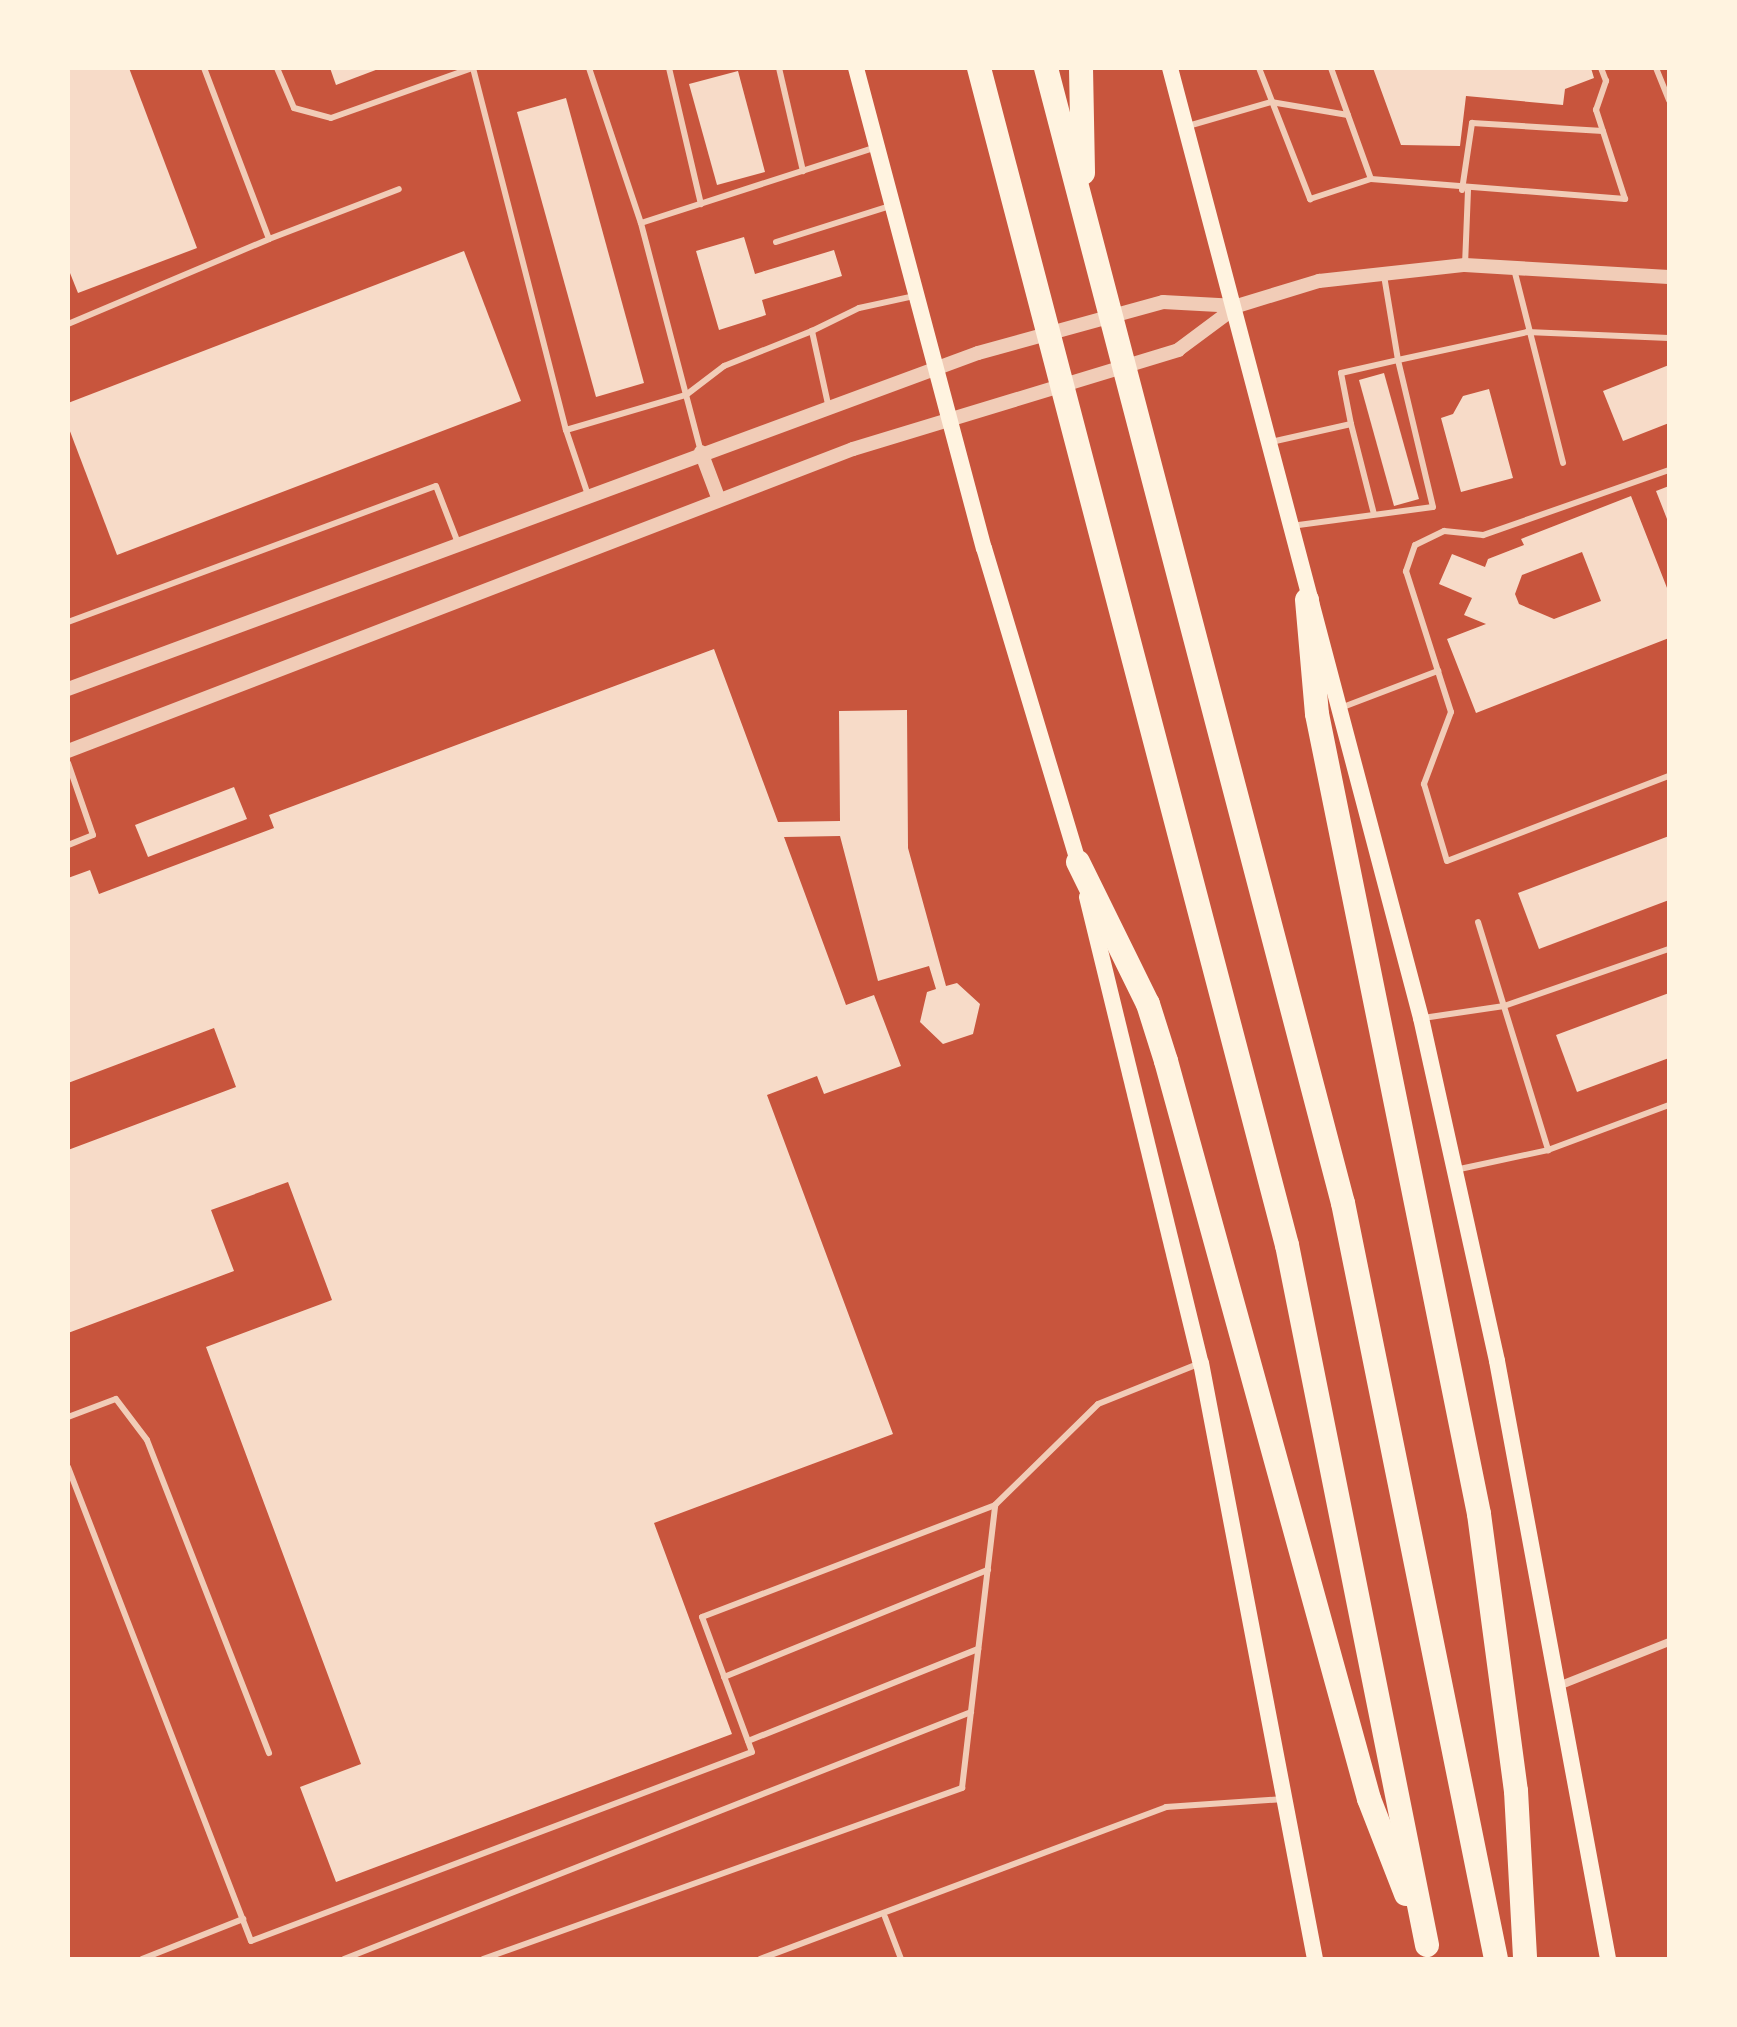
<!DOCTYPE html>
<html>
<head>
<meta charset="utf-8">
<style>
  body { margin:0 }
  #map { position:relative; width:1737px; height:2027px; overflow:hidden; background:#c8553d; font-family:"Sofia Sans Condensed",sans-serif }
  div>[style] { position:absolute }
  .building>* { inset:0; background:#f7dbc8 }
  .service>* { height:6px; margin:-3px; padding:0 3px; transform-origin:3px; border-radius:3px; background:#f1ccb7 }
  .minor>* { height:8px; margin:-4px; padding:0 4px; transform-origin:4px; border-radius:4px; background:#f1ccb7 }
  .tertiary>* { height:14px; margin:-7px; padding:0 7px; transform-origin:7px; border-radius:7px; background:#f1ccb7 }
  .secondary>* { height:16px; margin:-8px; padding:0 8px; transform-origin:8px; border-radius:8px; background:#fff3e0 }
  .motorway>* { height:24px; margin:-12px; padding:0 12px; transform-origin:12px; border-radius:12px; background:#fff3e0 }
  span { translate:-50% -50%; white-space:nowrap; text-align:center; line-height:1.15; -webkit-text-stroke:8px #fff3e0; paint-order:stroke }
  .frame { position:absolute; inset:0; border:70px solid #fff3e0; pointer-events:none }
</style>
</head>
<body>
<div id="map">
  <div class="building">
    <i style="clip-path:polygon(68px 68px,129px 68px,197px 248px,78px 293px,68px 268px)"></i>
    <i style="clip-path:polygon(330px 68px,381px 68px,336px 85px)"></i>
    <i style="clip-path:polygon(1373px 68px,1591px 68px,1594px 78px,1565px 89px,1563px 105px,1466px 96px,1460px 146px,1401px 145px)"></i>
    <i style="clip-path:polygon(738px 71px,765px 172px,717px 185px,689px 84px)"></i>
    <i style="clip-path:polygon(566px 98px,644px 383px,596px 397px,517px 112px)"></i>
    <i style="clip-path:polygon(744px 237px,755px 274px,834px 250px,842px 276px,762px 300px,766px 315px,719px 330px,696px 251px)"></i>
    <i style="clip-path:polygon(464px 251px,521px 401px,117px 555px,68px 426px,68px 403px)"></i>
    <i style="clip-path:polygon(1669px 365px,1669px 423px,1623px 441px,1603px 391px)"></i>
    <i style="clip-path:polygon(1384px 373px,1419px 499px,1394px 506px,1359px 380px)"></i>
    <i style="clip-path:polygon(1489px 389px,1513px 478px,1461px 492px,1441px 418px,1453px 414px,1463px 396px)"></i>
    <i style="clip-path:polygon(1669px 486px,1669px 524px,1656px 491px)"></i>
    <i style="clip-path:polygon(evenodd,1631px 496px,1669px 593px,1669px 638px,1476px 713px,1447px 639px,1486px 624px,1464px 615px,1472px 598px,1439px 584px,1452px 554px,1485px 567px,1488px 559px,1524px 545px,1521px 539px,1631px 496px,1582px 552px,1601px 601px,1554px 619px,1519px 604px,1515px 594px,1522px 575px,1582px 552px)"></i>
    <i style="clip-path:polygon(714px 649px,778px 822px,840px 821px,839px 711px,907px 710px,908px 848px,946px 986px,957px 983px,980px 1004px,973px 1034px,943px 1044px,920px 1022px,927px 992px,936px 989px,929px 966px,878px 981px,840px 836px,784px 837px,846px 1005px,874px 995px,901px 1066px,824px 1094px,817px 1076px,767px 1095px,893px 1434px,654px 1523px,732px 1734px,336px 1882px,300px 1787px,361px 1764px,206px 1347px,332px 1300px,288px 1182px,211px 1210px,234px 1271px,68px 1333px,68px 1150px,236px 1087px,214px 1028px,68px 1083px,68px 878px,90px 870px,99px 894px,274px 828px,269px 815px)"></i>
    <i style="clip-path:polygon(234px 787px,247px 819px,148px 857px,135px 825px)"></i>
    <i style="clip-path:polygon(1669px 836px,1669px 900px,1539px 949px,1518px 893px)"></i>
    <i style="clip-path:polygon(1669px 993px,1669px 1058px,1577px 1092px,1556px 1035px)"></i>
  </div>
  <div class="service">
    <i style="left:277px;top:68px;width:43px;rotate:67deg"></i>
    <i style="left:294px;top:108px;width:38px;rotate:15deg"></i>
    <i style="left:331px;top:118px;width:150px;rotate:-19.5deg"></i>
    <i style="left:473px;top:68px;width:374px;rotate:75.6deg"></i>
    <i style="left:589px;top:68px;width:163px;rotate:71.5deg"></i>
    <i style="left:669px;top:68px;width:140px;rotate:76.8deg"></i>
    <i style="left:779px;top:68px;width:106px;rotate:76.9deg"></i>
    <i style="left:1259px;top:68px;width:141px;rotate:68.7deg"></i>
    <i style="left:1310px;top:199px;width:64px;rotate:-18.2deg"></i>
    <i style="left:1331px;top:68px;width:118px;rotate:70.2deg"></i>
    <i style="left:1371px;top:179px;width:255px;rotate:4.5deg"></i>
    <i style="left:1625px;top:199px;width:94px;rotate:-108deg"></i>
    <i style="left:1596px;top:110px;width:31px;rotate:-71deg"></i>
    <i style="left:1606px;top:81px;width:14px;rotate:-111deg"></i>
    <i style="left:1656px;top:68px;width:35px;rotate:68deg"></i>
    <i style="left:1188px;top:126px;width:86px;rotate:-16.1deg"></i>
    <i style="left:1271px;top:102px;width:78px;rotate:9.6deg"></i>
    <i style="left:1462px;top:190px;width:68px;rotate:-81.5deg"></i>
    <i style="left:1472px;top:123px;width:131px;rotate:3.5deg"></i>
    <i style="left:269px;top:239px;width:139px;rotate:-21deg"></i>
    <i style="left:776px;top:242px;width:120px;rotate:-17.5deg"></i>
    <i style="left:1465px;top:265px;width:75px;rotate:-87.7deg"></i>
    <i style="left:1514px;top:269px;width:200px;rotate:75.8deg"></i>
    <i style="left:68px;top:324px;width:218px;rotate:-22.9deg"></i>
    <i style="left:269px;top:239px;width:183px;rotate:-110.8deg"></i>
    <i style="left:828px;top:404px;width:75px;rotate:-102.4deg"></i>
    <i style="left:812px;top:331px;width:52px;rotate:-26.1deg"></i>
    <i style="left:859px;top:308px;width:56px;rotate:-12.3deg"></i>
    <i style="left:1351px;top:424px;width:52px;rotate:-101.1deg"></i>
    <i style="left:1341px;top:373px;width:58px;rotate:-12.8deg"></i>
    <i style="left:1398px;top:360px;width:86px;rotate:-99.4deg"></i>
    <i style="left:1271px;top:442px;width:82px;rotate:-12.7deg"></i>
    <i style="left:1351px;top:424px;width:93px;rotate:75.7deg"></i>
    <i style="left:701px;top:452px;width:237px;rotate:-104.7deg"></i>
    <i style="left:641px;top:223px;width:248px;rotate:-17.9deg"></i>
    <i style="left:1669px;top:470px;width:197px;rotate:160.7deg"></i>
    <i style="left:1483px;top:535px;width:39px;rotate:-174deg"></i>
    <i style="left:1444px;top:531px;width:32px;rotate:154deg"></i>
    <i style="left:1415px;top:545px;width:28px;rotate:109deg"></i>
    <i style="left:1406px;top:571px;width:148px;rotate:72.3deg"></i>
    <i style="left:1451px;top:712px;width:77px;rotate:110.6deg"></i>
    <i style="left:1424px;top:784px;width:80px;rotate:73.4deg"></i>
    <i style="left:1447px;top:861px;width:238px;rotate:-21deg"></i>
    <i style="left:588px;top:495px;width:69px;rotate:-108.7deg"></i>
    <i style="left:566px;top:430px;width:125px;rotate:-16.3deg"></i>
    <i style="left:686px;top:395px;width:48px;rotate:-37.3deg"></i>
    <i style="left:724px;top:366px;width:95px;rotate:-21.7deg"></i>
    <i style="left:1291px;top:526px;width:143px;rotate:-7.6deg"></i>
    <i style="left:1433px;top:507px;width:151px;rotate:-103.4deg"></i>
    <i style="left:1398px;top:360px;width:132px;rotate:-12.2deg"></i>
    <i style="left:1527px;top:332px;width:142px;rotate:2.4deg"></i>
    <i style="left:68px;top:622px;width:392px;rotate:-20.3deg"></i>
    <i style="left:436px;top:486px;width:61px;rotate:68.9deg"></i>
    <i style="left:1343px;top:707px;width:102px;rotate:-20.8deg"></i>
    <i style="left:68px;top:763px;width:76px;rotate:70.9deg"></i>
    <i style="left:93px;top:835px;width:27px;rotate:158deg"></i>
    <i style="left:1478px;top:922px;width:239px;rotate:72.9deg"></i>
    <i style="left:1423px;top:1018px;width:82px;rotate:-8.4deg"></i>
    <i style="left:1504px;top:1006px;width:175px;rotate:-19.1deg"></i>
    <i style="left:1455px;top:1170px;width:95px;rotate:-12.1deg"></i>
    <i style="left:1548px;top:1150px;width:129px;rotate:-20.4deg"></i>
    <i style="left:68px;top:1417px;width:51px;rotate:-20.6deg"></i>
    <i style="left:116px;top:1399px;width:51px;rotate:52.9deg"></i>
    <i style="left:147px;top:1440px;width:336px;rotate:68.7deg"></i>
    <i style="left:68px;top:1467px;width:508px;rotate:68.89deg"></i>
    <i style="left:251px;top:1941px;width:535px;rotate:-20.67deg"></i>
    <i style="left:752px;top:1752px;width:144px;rotate:-110.3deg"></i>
    <i style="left:702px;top:1617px;width:314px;rotate:-20.9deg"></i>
    <i style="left:995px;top:1505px;width:144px;rotate:-44.4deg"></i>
    <i style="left:1098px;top:1404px;width:108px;rotate:-21.8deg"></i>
    <i style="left:724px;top:1677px;width:285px;rotate:-22.1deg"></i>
    <i style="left:748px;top:1741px;width:248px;rotate:-21.8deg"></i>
    <i style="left:885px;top:1917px;width:45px;rotate:69.1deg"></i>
    <i style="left:142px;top:1959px;width:109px;rotate:-21.6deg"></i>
    <i style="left:344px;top:1959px;width:674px;rotate:-21.5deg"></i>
    <i style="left:483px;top:1959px;width:509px;rotate:-19.65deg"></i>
    <i style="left:962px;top:1788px;width:285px;rotate:-83.3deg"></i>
    <i style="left:760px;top:1959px;width:434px;rotate:-20.5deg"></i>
    <i style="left:1166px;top:1807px;width:118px;rotate:-3.9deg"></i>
  </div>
  <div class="minor">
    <i style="left:1561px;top:1685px;width:116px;rotate:-21.7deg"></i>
  </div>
  <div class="tertiary">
    <i style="left:701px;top:452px;width:51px;rotate:69.4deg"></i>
    <i style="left:68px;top:689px;width:970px;rotate:-20.27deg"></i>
    <i style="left:978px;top:353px;width:192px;rotate:-15.4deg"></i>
    <i style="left:1163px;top:302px;width:74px;rotate:3.1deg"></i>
    <i style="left:68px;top:751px;width:841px;rotate:-21.04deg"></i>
    <i style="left:853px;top:449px;width:340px;rotate:-16.9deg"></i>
    <i style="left:1178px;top:350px;width:74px;rotate:-36.7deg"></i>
    <i style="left:1237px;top:306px;width:86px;rotate:-17deg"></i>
    <i style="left:1319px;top:281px;width:147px;rotate:-6.3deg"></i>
    <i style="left:1465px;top:265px;width:204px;rotate:3.4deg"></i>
  </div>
  <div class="secondary">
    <i style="left:856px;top:68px;width:497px;rotate:75.1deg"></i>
    <i style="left:984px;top:548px;width:337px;rotate:73.3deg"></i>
    <i style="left:1170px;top:68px;width:983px;rotate:75.2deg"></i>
    <i style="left:1421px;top:1018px;width:351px;rotate:77.5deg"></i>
    <i style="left:1497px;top:1361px;width:608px;rotate:79.48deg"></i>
    <i style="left:1087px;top:897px;width:480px;rotate:76.3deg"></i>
    <i style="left:1201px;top:1363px;width:607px;rotate:79.17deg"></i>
  </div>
  <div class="motorway">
    <i style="left:979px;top:68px;width:1217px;rotate:75.34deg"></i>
    <i style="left:1287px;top:1245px;width:714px;rotate:78.69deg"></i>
    <i style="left:1046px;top:68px;width:1173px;rotate:75.34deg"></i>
    <i style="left:1343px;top:1203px;width:771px;rotate:78.56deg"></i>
    <i style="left:1081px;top:68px;width:105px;rotate:88.9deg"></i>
    <i style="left:1307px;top:600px;width:114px;rotate:85deg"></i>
    <i style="left:1317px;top:714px;width:816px;rotate:78.55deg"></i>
    <i style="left:1479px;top:1514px;width:279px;rotate:82.4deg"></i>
    <i style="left:1516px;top:1791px;width:168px;rotate:86.9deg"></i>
    <i style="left:1078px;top:862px;width:158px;rotate:63.8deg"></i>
    <i style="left:1148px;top:1004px;width:60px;rotate:72.5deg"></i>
    <i style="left:1166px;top:1061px;width:765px;rotate:74.62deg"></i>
    <i style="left:1369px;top:1799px;width:102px;rotate:68.7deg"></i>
  </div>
  <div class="frame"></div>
</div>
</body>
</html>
